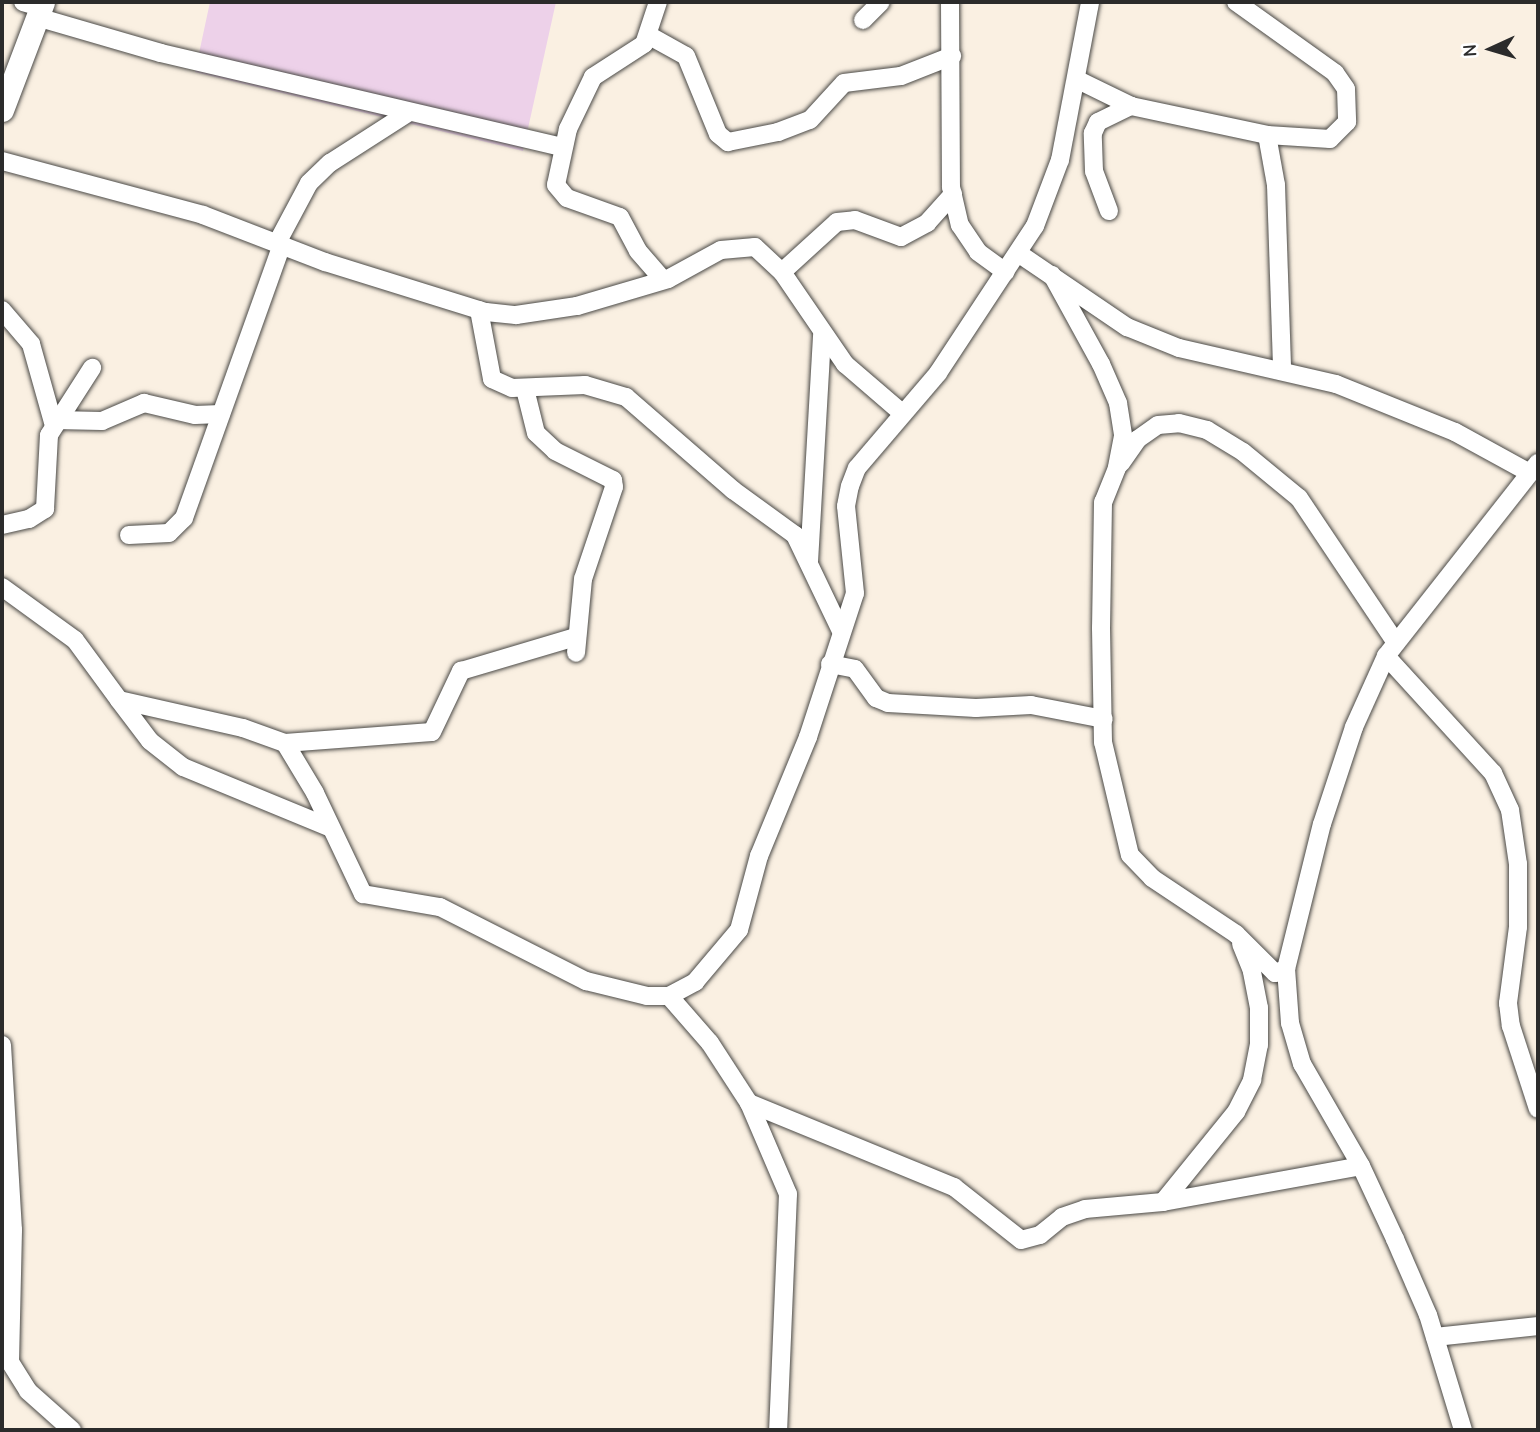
<!DOCTYPE html>
<html>
<head>
<meta charset="utf-8">
<style>
  body { margin:0 }
  #map { position:relative; width:1540px; height:1432px; overflow:hidden; background:#faf0e2; font-family:"Comic Neue",sans-serif }
  div>[style] { position:absolute }
  .built>* { inset:0; background:#edd1e9 }
  .roads { filter:drop-shadow(0 0 2px #4a4946) drop-shadow(0 0 2px #4a4946) }
  .minor>* { height:18px; margin:-9px; padding:0 9px; transform-origin:9px; border-radius:9px; background:#fff }
  .major>* { height:23px; margin:-11.5px; padding:0 11.5px; transform-origin:11.5px; border-radius:11.5px; background:#fff }
  span { translate:-50% -50%; white-space:nowrap; text-align:center; line-height:1.15; -webkit-text-stroke:6px #fff; paint-order:stroke }
  .frame { position:absolute; inset:0; border:4px solid #2b2b2b; pointer-events:none }
  .north { position:absolute; left:1456px; top:14px; width:70px; height:70px; -webkit-text-stroke:5px #fff; paint-order:stroke; rotate:266deg; font-size:19px; font-weight:700; line-height:28px; text-align:center; color:#2b2b2b }
  .north::after { content:''; display:block; margin:auto; width:24px; height:32px; background:#2b2b2b; clip-path:polygon(50% 0,100% 100%,50% 72%,0 100%) }
</style>
</head>
<body>
<div id="map">
  <div class="built">
    <i style="clip-path:polygon(210px 2px,556px 2px,523px 151px,195px 72px)"></i>
  </div>
  <div class="roads">
    <div class="minor">
      <i style="left:23px;top:2px;width:19px;rotate:16deg"></i>
      <i style="left:658px;top:2px;width:44px;rotate:108.4deg"></i>
      <i style="left:644px;top:44px;width:61px;rotate:147.1deg"></i>
      <i style="left:593px;top:77px;width:58px;rotate:115.7deg"></i>
      <i style="left:568px;top:129px;width:57px;rotate:102.1deg"></i>
      <i style="left:556px;top:185px;width:17px;rotate:50deg"></i>
      <i style="left:567px;top:198px;width:56px;rotate:19.7deg"></i>
      <i style="left:620px;top:217px;width:38px;rotate:62deg"></i>
      <i style="left:638px;top:251px;width:38px;rotate:49deg"></i>
      <i style="left:950px;top:2px;width:185px;rotate:89.7deg"></i>
      <i style="left:951px;top:187px;width:39px;rotate:77deg"></i>
      <i style="left:960px;top:225px;width:32px;rotate:56deg"></i>
      <i style="left:978px;top:252px;width:34px;rotate:36deg"></i>
      <i style="left:1236px;top:2px;width:122px;rotate:35.6deg"></i>
      <i style="left:1335px;top:73px;width:19px;rotate:55deg"></i>
      <i style="left:1346px;top:89px;width:33px;rotate:88deg"></i>
      <i style="left:1347px;top:122px;width:24px;rotate:135deg"></i>
      <i style="left:1330px;top:139px;width:63px;rotate:-176.4deg"></i>
      <i style="left:37px;top:17px;width:129px;rotate:16.2deg"></i>
      <i style="left:161px;top:53px;width:412px;rotate:13.2deg"></i>
      <i style="left:863px;top:20px;width:25px;rotate:-45deg"></i>
      <i style="left:648px;top:35px;width:43px;rotate:28.9deg"></i>
      <i style="left:686px;top:56px;width:84px;rotate:67.7deg"></i>
      <i style="left:718px;top:134px;width:13px;rotate:39deg"></i>
      <i style="left:728px;top:142px;width:51px;rotate:-11.3deg"></i>
      <i style="left:778px;top:132px;width:34px;rotate:-21deg"></i>
      <i style="left:810px;top:120px;width:50px;rotate:-47.4deg"></i>
      <i style="left:844px;top:83px;width:57px;rotate:-7deg"></i>
      <i style="left:901px;top:76px;width:55px;rotate:-21.4deg"></i>
      <i style="left:1078px;top:80px;width:59px;rotate:26.1deg"></i>
      <i style="left:1131px;top:106px;width:139px;rotate:12deg"></i>
      <i style="left:1267px;top:135px;width:51px;rotate:79.8deg"></i>
      <i style="left:1276px;top:185px;width:185px;rotate:88.1deg"></i>
      <i style="left:2px;top:161px;width:208px;rotate:15deg"></i>
      <i style="left:203px;top:215px;width:131px;rotate:21.1deg"></i>
      <i style="left:325px;top:262px;width:169px;rotate:17.3deg"></i>
      <i style="left:486px;top:312px;width:30px;rotate:6deg"></i>
      <i style="left:516px;top:315px;width:62px;rotate:-8.4deg"></i>
      <i style="left:577px;top:306px;width:95px;rotate:-16.5deg"></i>
      <i style="left:668px;top:279px;width:60px;rotate:-28.7deg"></i>
      <i style="left:721px;top:250px;width:34px;rotate:-5deg"></i>
      <i style="left:755px;top:247px;width:37px;rotate:43deg"></i>
      <i style="left:782px;top:272px;width:112px;rotate:55.6deg"></i>
      <i style="left:845px;top:364px;width:75px;rotate:40.7deg"></i>
      <i style="left:1109px;top:211px;width:43px;rotate:-110.6deg"></i>
      <i style="left:1094px;top:171px;width:38px;rotate:-92deg"></i>
      <i style="left:1093px;top:133px;width:12px;rotate:-66deg"></i>
      <i style="left:1098px;top:122px;width:37px;rotate:-26deg"></i>
      <i style="left:277px;top:243px;width:68px;rotate:-61.9deg"></i>
      <i style="left:309px;top:183px;width:29px;rotate:-44deg"></i>
      <i style="left:330px;top:163px;width:93px;rotate:-32.7deg"></i>
      <i style="left:1018px;top:253px;width:132px;rotate:34.2deg"></i>
      <i style="left:1127px;top:327px;width:56px;rotate:22deg"></i>
      <i style="left:1179px;top:348px;width:161px;rotate:12.9deg"></i>
      <i style="left:1336px;top:384px;width:128px;rotate:22deg"></i>
      <i style="left:1455px;top:432px;width:85px;rotate:28.7deg"></i>
      <i style="left:782px;top:272px;width:74px;rotate:-42.3deg"></i>
      <i style="left:837px;top:222px;width:18px;rotate:-6deg"></i>
      <i style="left:855px;top:220px;width:49px;rotate:20.3deg"></i>
      <i style="left:901px;top:237px;width:30px;rotate:-28deg"></i>
      <i style="left:927px;top:223px;width:39px;rotate:-48deg"></i>
      <i style="left:1052px;top:275px;width:102px;rotate:61.2deg"></i>
      <i style="left:1101px;top:364px;width:43px;rotate:66.4deg"></i>
      <i style="left:1118px;top:403px;width:33px;rotate:81deg"></i>
      <i style="left:1123px;top:436px;width:33px;rotate:101deg"></i>
      <i style="left:1117px;top:468px;width:37px;rotate:112deg"></i>
      <i style="left:1103px;top:502px;width:126px;rotate:90.9deg"></i>
      <i style="left:1101px;top:628px;width:114px;rotate:89deg"></i>
      <i style="left:1103px;top:742px;width:116px;rotate:76.6deg"></i>
      <i style="left:1130px;top:855px;width:32px;rotate:46deg"></i>
      <i style="left:1152px;top:878px;width:101px;rotate:33.7deg"></i>
      <i style="left:1236px;top:934px;width:55px;rotate:45deg"></i>
      <i style="left:1275px;top:973px;width:12px;rotate:-20deg"></i>
      <i style="left:2px;top:310px;width:45px;rotate:49.5deg"></i>
      <i style="left:31px;top:344px;width:85px;rotate:74.3deg"></i>
      <i style="left:479px;top:310px;width:70px;rotate:79.3deg"></i>
      <i style="left:492px;top:379px;width:22px;rotate:24deg"></i>
      <i style="left:512px;top:388px;width:73px;rotate:-2.4deg"></i>
      <i style="left:585px;top:385px;width:43px;rotate:16.3deg"></i>
      <i style="left:626px;top:397px;width:142px;rotate:41deg"></i>
      <i style="left:733px;top:490px;width:77px;rotate:36deg"></i>
      <i style="left:795px;top:535px;width:106px;rotate:64.4deg"></i>
      <i style="left:525px;top:389px;width:45px;rotate:76deg"></i>
      <i style="left:536px;top:433px;width:26px;rotate:43deg"></i>
      <i style="left:555px;top:451px;width:65px;rotate:26.6deg"></i>
      <i style="left:613px;top:480px;width:7px;rotate:82deg"></i>
      <i style="left:614px;top:487px;width:97px;rotate:108.6deg"></i>
      <i style="left:583px;top:579px;width:74px;rotate:95.4deg"></i>
      <i style="left:56px;top:420px;width:46px;rotate:1.2deg"></i>
      <i style="left:102px;top:421px;width:46px;rotate:-23.2deg"></i>
      <i style="left:144px;top:403px;width:52px;rotate:13.2deg"></i>
      <i style="left:195px;top:415px;width:26px;rotate:-2deg"></i>
      <i style="left:1121px;top:463px;width:29px;rotate:-55deg"></i>
      <i style="left:1138px;top:439px;width:24px;rotate:-35deg"></i>
      <i style="left:1158px;top:425px;width:21px;rotate:-5deg"></i>
      <i style="left:1179px;top:423px;width:29px;rotate:14deg"></i>
      <i style="left:1207px;top:430px;width:42px;rotate:31.4deg"></i>
      <i style="left:1243px;top:452px;width:72px;rotate:39.4deg"></i>
      <i style="left:1299px;top:498px;width:174px;rotate:56.2deg"></i>
      <i style="left:2px;top:525px;width:28px;rotate:-13deg"></i>
      <i style="left:29px;top:519px;width:19px;rotate:-32deg"></i>
      <i style="left:45px;top:509px;width:74px;rotate:-86.9deg"></i>
      <i style="left:49px;top:435px;width:80px;rotate:-57.3deg"></i>
      <i style="left:129px;top:535px;width:40px;rotate:-2.9deg"></i>
      <i style="left:169px;top:533px;width:21px;rotate:-45deg"></i>
      <i style="left:184px;top:518px;width:290px;rotate:-70.3deg"></i>
      <i style="left:809px;top:562px;width:227px;rotate:-86.7deg"></i>
      <i style="left:2px;top:587px;width:90px;rotate:36deg"></i>
      <i style="left:75px;top:640px;width:74px;rotate:53.7deg"></i>
      <i style="left:119px;top:700px;width:127px;rotate:12.7deg"></i>
      <i style="left:243px;top:728px;width:45px;rotate:19.7deg"></i>
      <i style="left:285px;top:743px;width:58px;rotate:59deg"></i>
      <i style="left:315px;top:793px;width:112px;rotate:64.6deg"></i>
      <i style="left:363px;top:894px;width:78px;rotate:9.6deg"></i>
      <i style="left:440px;top:907px;width:164px;rotate:26.9deg"></i>
      <i style="left:586px;top:981px;width:63px;rotate:13.8deg"></i>
      <i style="left:647px;top:996px;width:22px"></i>
      <i style="left:669px;top:996px;width:30px;rotate:-28deg"></i>
      <i style="left:695px;top:982px;width:68px;rotate:-49.8deg"></i>
      <i style="left:739px;top:930px;width:77px;rotate:-74.9deg"></i>
      <i style="left:759px;top:856px;width:129px;rotate:-67.6deg"></i>
      <i style="left:808px;top:737px;width:151px;rotate:-71.9deg"></i>
      <i style="left:855px;top:593px;width:87px;rotate:-95.9deg"></i>
      <i style="left:846px;top:506px;width:20px;rotate:-79deg"></i>
      <i style="left:850px;top:486px;width:19px;rotate:-69deg"></i>
      <i style="left:857px;top:468px;width:125px;rotate:-49.5deg"></i>
      <i style="left:938px;top:373px;width:176px;rotate:-56.6deg"></i>
      <i style="left:1035px;top:226px;width:71px;rotate:-69.3deg"></i>
      <i style="left:1060px;top:160px;width:161px;rotate:-79.2deg"></i>
      <i style="left:1386px;top:656px;width:159px;rotate:47.6deg"></i>
      <i style="left:1493px;top:773px;width:41px;rotate:65.3deg"></i>
      <i style="left:1510px;top:810px;width:55px;rotate:81.6deg"></i>
      <i style="left:1518px;top:864px;width:63px;rotate:90deg"></i>
      <i style="left:1518px;top:927px;width:77px;rotate:97.5deg"></i>
      <i style="left:1508px;top:1003px;width:23px;rotate:83deg"></i>
      <i style="left:1511px;top:1026px;width:87px;rotate:72deg"></i>
      <i style="left:830px;top:664px;width:25px;rotate:11deg"></i>
      <i style="left:855px;top:669px;width:36px;rotate:54deg"></i>
      <i style="left:876px;top:698px;width:13px;rotate:23deg"></i>
      <i style="left:888px;top:703px;width:88px;rotate:3.3deg"></i>
      <i style="left:976px;top:708px;width:55px;rotate:-3.1deg"></i>
      <i style="left:1031px;top:705px;width:74px;rotate:10.9deg"></i>
      <i style="left:119px;top:700px;width:51px;rotate:52.9deg"></i>
      <i style="left:150px;top:741px;width:42px;rotate:38.2deg"></i>
      <i style="left:183px;top:767px;width:160px;rotate:22.4deg"></i>
      <i style="left:285px;top:743px;width:147px;rotate:-4.3deg"></i>
      <i style="left:432px;top:732px;width:68px;rotate:-64.6deg"></i>
      <i style="left:461px;top:671px;width:119px;rotate:-16.6deg"></i>
      <i style="left:669px;top:996px;width:62px;rotate:48.9deg"></i>
      <i style="left:710px;top:1043px;width:72px;rotate:57deg"></i>
      <i style="left:749px;top:1103px;width:99px;rotate:66.8deg"></i>
      <i style="left:788px;top:1194px;width:236px;rotate:92.4deg"></i>
      <i style="left:2px;top:1045px;width:185px;rotate:86.6deg"></i>
      <i style="left:13px;top:1230px;width:132px;rotate:91.3deg"></i>
      <i style="left:10px;top:1362px;width:34px;rotate:58deg"></i>
      <i style="left:28px;top:1391px;width:59px;rotate:41.6deg"></i>
      <i style="left:749px;top:1103px;width:222px;rotate:22.3deg"></i>
      <i style="left:954px;top:1187px;width:85px;rotate:38.3deg"></i>
      <i style="left:1021px;top:1240px;width:20px;rotate:-15deg"></i>
      <i style="left:1040px;top:1235px;width:28px;rotate:-39deg"></i>
      <i style="left:1062px;top:1217px;width:24px;rotate:-19deg"></i>
      <i style="left:1085px;top:1209px;width:78px;rotate:-5.1deg"></i>
      <i style="left:1163px;top:1202px;width:201px;rotate:-10.3deg"></i>
      <i style="left:1163px;top:1202px;width:116px;rotate:-51deg"></i>
      <i style="left:1236px;top:1112px;width:36px;rotate:-63deg"></i>
      <i style="left:1252px;top:1080px;width:36px;rotate:-79deg"></i>
      <i style="left:1259px;top:1045px;width:37px;rotate:-90deg"></i>
      <i style="left:1259px;top:1008px;width:38px;rotate:-101deg"></i>
      <i style="left:1252px;top:971px;width:29px;rotate:-112deg"></i>
      <i style="left:1435px;top:1337px;width:104px;rotate:-6.1deg"></i>
      <i style="left:1463px;top:1430px;width:120px;rotate:-106.9deg"></i>
      <i style="left:1428px;top:1315px;width:83px;rotate:-113.5deg"></i>
      <i style="left:1395px;top:1239px;width:81px;rotate:-115deg"></i>
      <i style="left:1361px;top:1166px;width:118px;rotate:-120deg"></i>
      <i style="left:1302px;top:1064px;width:43px;rotate:-106.3deg"></i>
      <i style="left:1290px;top:1023px;width:54px;rotate:-94.2deg"></i>
      <i style="left:1286px;top:969px;width:149px;rotate:-76.1deg"></i>
      <i style="left:1322px;top:824px;width:102px;rotate:-71.7deg"></i>
      <i style="left:1354px;top:727px;width:78px;rotate:-65.7deg"></i>
      <i style="left:1386px;top:656px;width:246px;rotate:-51.8deg"></i>
    </div>
    <div class="major">
      <i style="left:2px;top:110px;width:116px;rotate:-69.2deg"></i>
    </div>
  </div>
  <div class="frame"></div>
  <div class="north">N</div>
</div>
</body>
</html>
